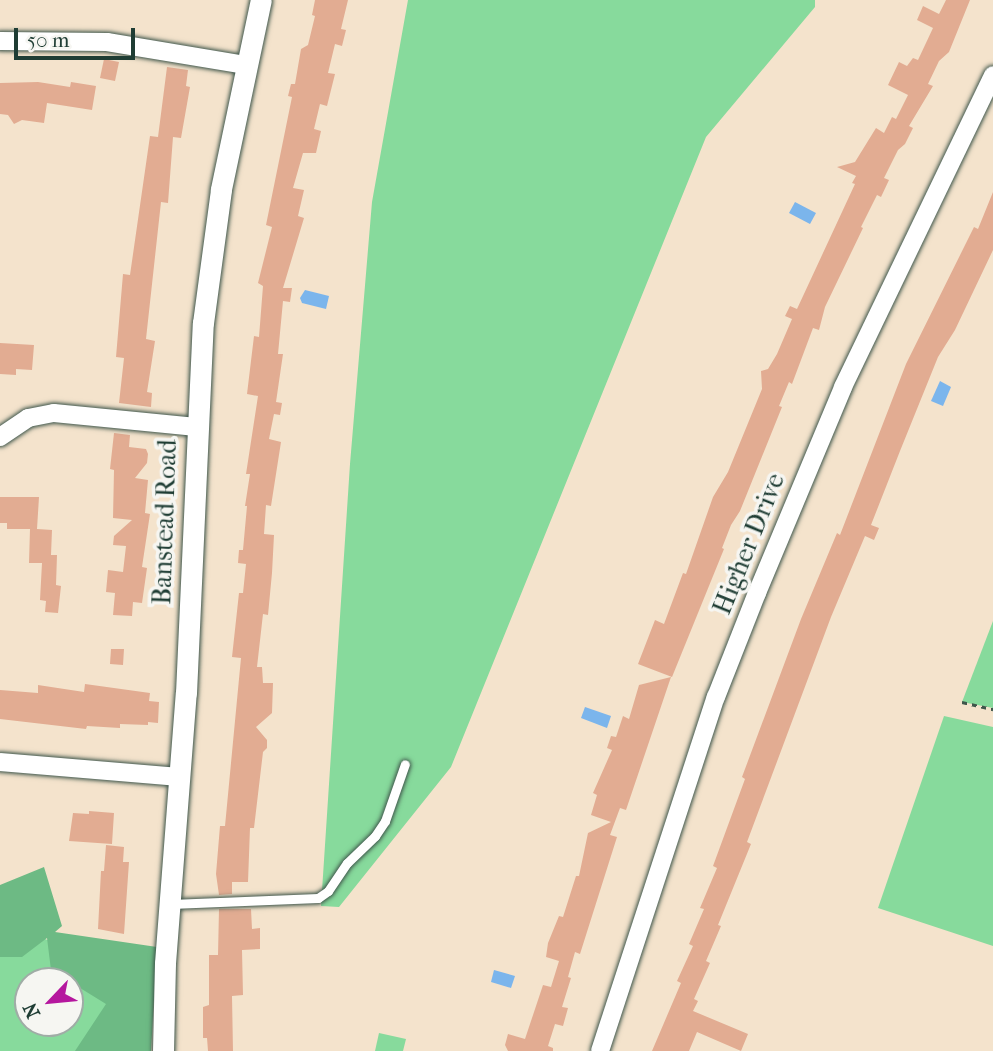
<!DOCTYPE html>
<html>
<head>
<meta charset="utf-8">
<style>
  body { margin:0 }
  #map { position:relative; width:993px; height:1051px; overflow:hidden; background:#f4e3cc; font-family:"IM FELL French Canon",serif }
  div>[style] { position:absolute }
  .green>* { inset:0; background:#87da9c }
  .forest>* { inset:0; background:#6dba84 }
  .water>* { inset:0; background:#7bb5ec }
  .building>* { inset:0; background:#e2ac92 }
  .path>* { height:2.5px; margin-top:-1.25px; transform-origin:0; background:repeating-linear-gradient(90deg,#3f564b 0 5px,transparent 0 10px) }
  .roads { filter:drop-shadow(0 0 2px #3f564b) drop-shadow(0 0 2px #3f564b) }
  .service>* { height:9px; margin:-4.5px; padding:0 4.5px; transform-origin:4.5px; border-radius:4.5px; background:#fff }
  .minor>* { height:18px; margin:-9px; padding:0 9px; transform-origin:9px; border-radius:9px; background:#fff }
  .tertiary>* { height:21px; margin:-10.5px; padding:0 10.5px; transform-origin:10.5px; border-radius:10.5px; background:#fff }
  span { translate:-50% -50%; white-space:nowrap; text-align:center; line-height:1.15; -webkit-text-stroke:7px #f6f6f2; paint-order:stroke }
  .street-label { font-size:26px; color:#1f3d34 }
  .north { position:absolute; left:14px; top:967px; width:70px; height:70px; box-sizing:border-box; background:#f6f6f2; border:2px solid #a0aca6; border-radius:50%; rotate:244deg; font-size:19px; font-weight:700; line-height:28px; text-align:center; color:#1f3d34 }
  .north::after { content:''; display:block; margin:auto; width:24px; height:32px; background:#b5179e; clip-path:polygon(50% 0,100% 100%,50% 72%,0 100%) }
  .scale { position:absolute; left:14px; top:28px; width:121px; height:32px; box-sizing:border-box; border:4px solid #1f3d34; border-top:0; padding-left:9px; font-size:21px; line-height:24px; white-space:nowrap; color:#1f3d34; -webkit-text-stroke:5px #f6f6f2; paint-order:stroke }
</style>
</head>
<body>
<div id="map">
  <div class="green">
    <i style="clip-path:polygon(408px 0,815px 0,815px 7px,706px 137px,451px 767px,339px 907px,321px 906px,350px 464px,372px 202px)"></i>
    <i style="clip-path:polygon(993px 621px,993px 708px,962px 702px)"></i>
    <i style="clip-path:polygon(944px 716px,993px 727px,993px 946px,878px 908px)"></i>
    <i style="clip-path:polygon(evenodd,0 923px,104px 960px,128px 1051px,0 1051px,0 923px,28px 981px,70px 981px,70px 1023px,28px 1023px,28px 981px)"></i>
    <i style="clip-path:polygon(379px 1033px,406px 1039px,403px 1051px,375px 1051px)"></i>
  </div>
  <div class="forest">
    <i style="clip-path:polygon(44px 867px,62px 926px,55px 932px,157px 947px,151px 1051px,75px 1051px,106px 1004px,51px 970px,47px 938px,22px 957px,0 957px,0 885px)"></i>
  </div>
  <div class="water">
    <i style="clip-path:polygon(795px 202px,816px 213px,810px 224px,789px 213px)"></i>
    <i style="clip-path:polygon(305px 290px,329px 296px,326px 309px,302px 303px,300px 298px)"></i>
    <i style="clip-path:polygon(940px 381px,951px 387px,943px 406px,931px 401px)"></i>
    <i style="clip-path:polygon(585px 707px,611px 716px,607px 728px,581px 718px)"></i>
    <i style="clip-path:polygon(494px 970px,515px 976px,511px 988px,491px 982px)"></i>
  </div>
  <div class="building">
    <i style="clip-path:polygon(315px 0,348px 0,341px 29px,346px 30px,342px 46px,335px 44px,328px 73px,335px 74px,327px 106px,320px 104px,314px 129px,321px 131px,316px 153px,303px 153px,293px 188px,304px 190px,298px 216px,304px 218px,283px 288px,292px 288px,290px 302px,283px 301px,278px 354px,283px 354px,276px 402px,282px 403px,280px 415px,274px 414px,269px 439px,281px 442px,271px 506px,266px 505px,264px 534px,274px 535px,272px 573px,268px 615px,263px 614px,257px 667px,262px 667px,263px 683px,273px 683px,272px 713px,256px 727px,267px 740px,267px 748px,263px 752px,254px 828px,250px 828px,248px 882px,232px 882px,232px 894px,219px 895px,216px 874px,220px 826px,225px 826px,241px 658px,232px 657px,239px 593px,243px 593px,246px 564px,238px 563px,239px 550px,243px 550px,247px 506px,245px 506px,250px 474px,246px 474px,258px 396px,247px 394px,254px 336px,259px 337px,263px 286px,258px 283px,272px 227px,266px 225px,292px 97px,288px 96px,291px 84px,295px 84px,301px 49px,308px 45px,315px 16px,312px 15px)"></i>
    <i style="clip-path:polygon(946px 0,970px 0,949px 52px,939px 61px,928px 84px,933px 86px,909px 126px,913px 128px,905px 144px,898px 150px,884px 178px,889px 180px,881px 197px,877px 195px,861px 227px,863px 228px,825px 307px,819px 330px,813px 328px,792px 384px,789px 382px,779px 406px,782px 407px,740px 511px,731px 525px,722px 548px,724px 549px,672px 677px,638px 664px,655px 620px,664px 624px,683px 573px,686px 574px,713px 497px,728px 472px,762px 389px,761px 371px,768px 369px,777px 354px,792px 319px,785px 316px,790px 306px,797px 309px,855px 184px,852px 183px,856px 176px,837px 167px,855px 162px,876px 128px,884px 133px,892px 117px,896px 119px,908px 95px,888px 85px,899px 62px,907px 66px,913px 58px,918px 60px,933px 28px,917px 20px,923px 6px,939px 14px)"></i>
    <i style="clip-path:polygon(104px 59px,119px 62px,115px 81px,100px 78px)"></i>
    <i style="clip-path:polygon(167px 67px,188px 70px,186px 86px,190px 87px,181px 138px,173px 137px,168px 203px,161px 202px,146px 339px,155px 341px,147px 392px,152px 393px,151px 407px,119px 403px,124px 358px,116px 357px,123px 274px,130px 275px,150px 136px,158px 137px)"></i>
    <i style="clip-path:polygon(38px 82px,70px 87px,71px 82px,96px 86px,92px 110px,47px 103px,44px 123px,22px 120px,14px 124px,8px 115px,0 114px,0 83px)"></i>
    <i style="clip-path:polygon(993px 192px,993px 250px,955px 330px,938px 357px,900px 451px,871px 525px,879px 528px,874px 540px,865px 536px,831px 617px,747px 842px,751px 844px,718px 925px,721px 926px,706px 961px,710px 963px,694px 999px,698px 1001px,693px 1011px,748px 1034px,741px 1051px,697px 1032px,689px 1051px,652px 1051px,681px 983px,677px 981px,693px 946px,689px 944px,704px 909px,700px 908px,717px 868px,713px 866px,745px 779px,742px 777px,801px 619px,837px 533px,840px 535px,906px 364px,974px 227px,978px 229px)"></i>
    <i style="clip-path:polygon(0 343px,34px 345px,32px 370px,16px 369px,16px 375px,0 374px)"></i>
    <i style="clip-path:polygon(114px 433px,130px 435px,129px 447px,146px 449px,148px 454px,147px 463px,135px 478px,148px 480px,145px 513px,150px 514px,142px 567px,147px 568px,142px 603px,133px 602px,132px 616px,113px 615px,115px 593px,106px 592px,108px 570px,123px 572px,126px 546px,113px 545px,114px 536px,132px 520px,113px 518px,114px 470px,110px 469px)"></i>
    <i style="clip-path:polygon(0 497px,39px 497px,37px 529px,52px 530px,51px 555px,57px 555px,56px 585px,61px 586px,58px 613px,45px 612px,46px 601px,40px 600px,42px 563px,29px 563px,30px 529px,7px 529px,7px 523px,0 523px)"></i>
    <i style="clip-path:polygon(111px 649px,124px 649px,123px 665px,110px 664px)"></i>
    <i style="clip-path:polygon(671px 677px,626px 810px,620px 808px,610px 835px,617px 837px,580px 954px,575px 952px,568px 977px,571px 978px,562px 1007px,568px 1008px,563px 1026px,555px 1024px,548px 1046px,553px 1048px,553px 1051px,508px 1051px,505px 1045px,508px 1034px,525px 1039px,543px 985px,551px 987px,559px 961px,546px 957px,548px 943px,559px 916px,563px 917px,576px 876px,579px 876px,588px 833px,611px 822px,591px 815px,597px 795px,593px 793px,612px 750px,607px 748px,611px 736px,616px 737px,623px 716px,629px 719px,639px 685px)"></i>
    <i style="clip-path:polygon(85px 684px,150px 693px,149px 701px,159px 702px,158px 723px,148px 722px,148px 725px,120px 724px,120px 728px,87px 726px,86px 729px,0 719px,0 690px,38px 693px,38px 685px,84px 692px)"></i>
    <i style="clip-path:polygon(89px 811px,114px 813px,112px 844px,69px 841px,73px 813px,89px 814px)"></i>
    <i style="clip-path:polygon(106px 845px,124px 847px,123px 862px,129px 862px,124px 934px,98px 929px,101px 871px,104px 871px)"></i>
    <i style="clip-path:polygon(219px 909px,251px 909px,252px 929px,260px 928px,260px 949px,242px 950px,243px 995px,232px 996px,233px 1051px,208px 1051px,207px 1038px,203px 1038px,203px 1007px,209px 1005px,209px 955px,218px 955px)"></i>
  </div>
  <div class="path">
    <i style="left:962px;top:702px;width:32px;rotate:13deg"></i>
  </div>
  <div class="roads">
    <div class="service">
      <i style="left:171px;top:904px;width:147px;rotate:-2.3deg"></i>
      <i style="left:318px;top:898px;width:12px;rotate:-35deg"></i>
      <i style="left:328px;top:891px;width:34px;rotate:-56deg"></i>
      <i style="left:347px;top:863px;width:39px;rotate:-44deg"></i>
      <i style="left:375px;top:836px;width:18px;rotate:-56deg"></i>
      <i style="left:385px;top:821px;width:60px;rotate:-70.7deg"></i>
    </div>
    <div class="minor">
      <i style="left:0;top:41px;width:107px;rotate:0.5deg"></i>
      <i style="left:107px;top:42px;width:141px;rotate:9.4deg"></i>
      <i style="left:0;top:437px;width:34px;rotate:-34deg"></i>
      <i style="left:28px;top:418px;width:26px;rotate:-11deg"></i>
      <i style="left:54px;top:413px;width:143px;rotate:5.6deg"></i>
      <i style="left:0;top:762px;width:180px;rotate:4.8deg"></i>
      <i style="left:600px;top:1051px;width:373px;rotate:-71.9deg"></i>
      <i style="left:716px;top:697px;width:112px;rotate:-68.5deg"></i>
      <i style="left:757px;top:593px;width:223px;rotate:-67.3deg"></i>
      <i style="left:843px;top:387px;width:346px;rotate:-64.3deg"></i>
    </div>
    <div class="tertiary">
      <i style="left:163px;top:1051px;width:88px;rotate:-88.7deg"></i>
      <i style="left:165px;top:963px;width:271px;rotate:-85.6deg"></i>
      <i style="left:186px;top:693px;width:370px;rotate:-87.4deg"></i>
      <i style="left:203px;top:323px;width:135px;rotate:-82.3deg"></i>
      <i style="left:221px;top:189px;width:193px;rotate:-78.1deg"></i>
    </div>
  </div>
  <div class="street-label">
    <span style="left:165px;top:522px;rotate:-88deg">Banstead Road</span>
    <span style="left:749px;top:544px;rotate:-68deg">Higher Drive</span>
  </div>
  <div class="north">N</div>
  <div class="scale">50 m</div>
</div>
</body>
</html>
